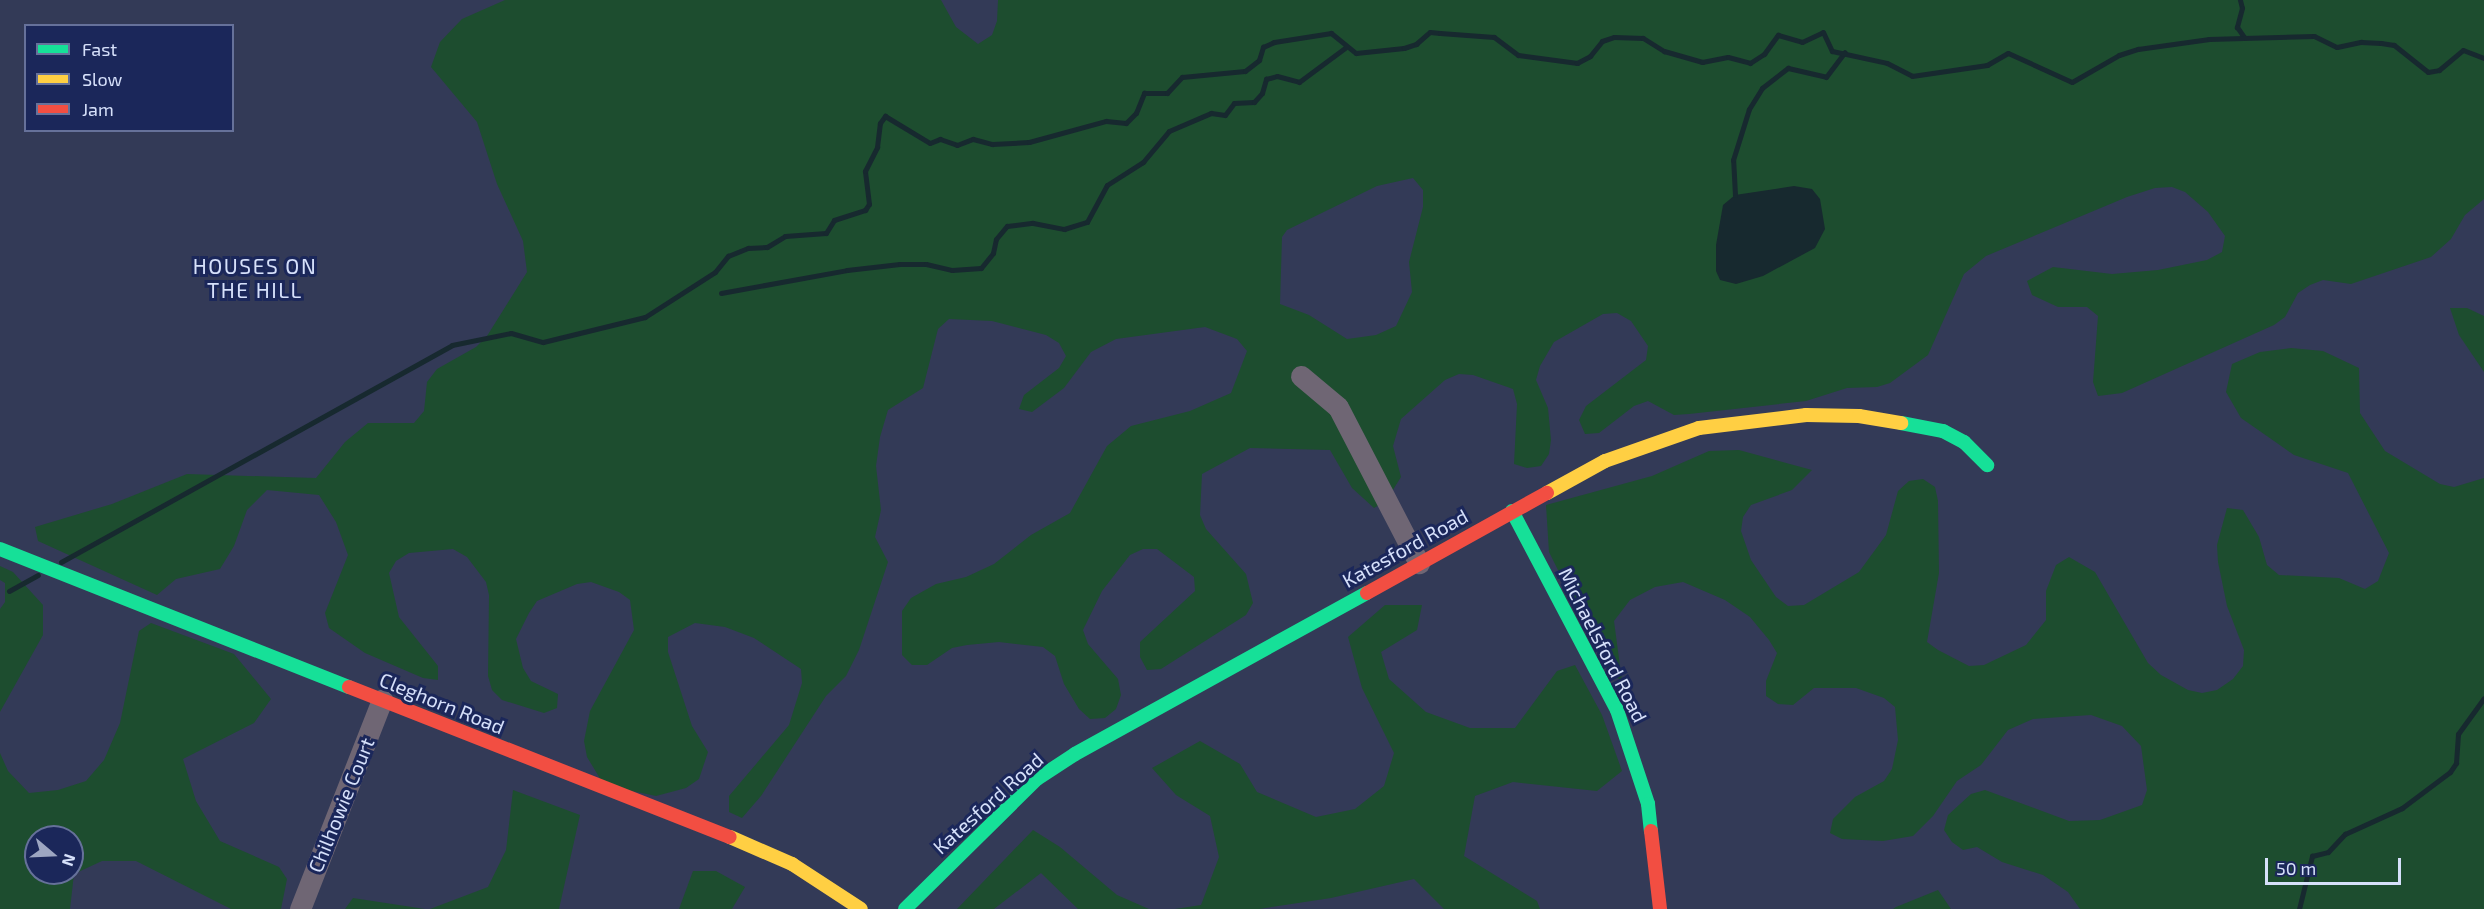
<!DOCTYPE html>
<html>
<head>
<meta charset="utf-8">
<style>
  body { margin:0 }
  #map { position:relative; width:2484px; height:909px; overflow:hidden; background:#333a57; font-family:"Exo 2",sans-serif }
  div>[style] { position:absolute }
  .green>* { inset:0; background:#1d4d2f }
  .water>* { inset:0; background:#17292f }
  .stream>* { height:5px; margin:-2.5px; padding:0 2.5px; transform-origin:2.5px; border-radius:2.5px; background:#17292f }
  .street>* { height:21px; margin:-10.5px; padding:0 10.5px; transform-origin:10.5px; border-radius:10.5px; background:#6f6674 }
  .fast>* { height:14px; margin:-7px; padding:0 7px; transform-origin:7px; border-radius:7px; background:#16e098 }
  .slow>* { height:14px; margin:-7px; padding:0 7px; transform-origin:7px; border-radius:7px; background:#ffcf43 }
  .jam>* { height:14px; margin:-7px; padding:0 7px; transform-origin:7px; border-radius:7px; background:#f24e42 }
  span { translate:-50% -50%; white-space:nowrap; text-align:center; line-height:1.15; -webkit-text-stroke:6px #1b275a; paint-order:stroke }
  .street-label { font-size:20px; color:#d6e0fa }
  .neighbourhood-label { font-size:21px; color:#d6e0fa; letter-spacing:1.5px }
  .legend { position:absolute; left:24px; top:24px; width:210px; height:108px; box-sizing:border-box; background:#1b275a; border:2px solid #66719a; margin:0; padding:8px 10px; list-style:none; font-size:18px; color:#d6e0fa }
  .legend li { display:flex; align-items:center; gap:12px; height:30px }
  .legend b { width:30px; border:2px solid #66719a }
  .north { position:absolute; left:24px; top:825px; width:60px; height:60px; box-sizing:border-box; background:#1b275a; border:2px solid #66719a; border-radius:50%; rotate:109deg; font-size:16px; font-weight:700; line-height:24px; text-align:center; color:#d6e0fa }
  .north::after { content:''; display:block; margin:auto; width:21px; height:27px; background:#9da6c1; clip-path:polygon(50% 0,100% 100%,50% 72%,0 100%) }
  .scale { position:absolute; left:2265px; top:858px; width:136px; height:27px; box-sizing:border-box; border:3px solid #d6e0fa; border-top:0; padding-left:8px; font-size:18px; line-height:21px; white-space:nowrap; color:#d6e0fa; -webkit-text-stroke:4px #1b275a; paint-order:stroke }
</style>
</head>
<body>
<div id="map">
  <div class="green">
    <i style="clip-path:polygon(evenodd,505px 0,941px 0,956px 27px,978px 44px,992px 35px,997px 21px,998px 0,2484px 0,2484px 199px,2465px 215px,2451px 239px,2431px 257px,2351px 284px,2323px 280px,2310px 285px,2298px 293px,2285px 317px,2274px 325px,2122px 393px,2098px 396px,2093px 382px,2098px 316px,2087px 307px,2058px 307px,2032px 295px,2027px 281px,2053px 267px,2112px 274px,2158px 270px,2207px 260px,2222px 252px,2225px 236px,2208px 212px,2185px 192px,2172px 187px,2155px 188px,2127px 197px,1986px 256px,1964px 274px,1928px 355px,1890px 383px,1877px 387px,1847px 388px,1806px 401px,1689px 414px,1674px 415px,1648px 401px,1634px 406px,1599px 433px,1585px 434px,1579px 420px,1586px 406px,1646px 360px,1648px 346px,1631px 321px,1617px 313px,1603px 314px,1554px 342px,1540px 366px,1536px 380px,1548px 408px,1551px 440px,1549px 454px,1541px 466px,1527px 468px,1514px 464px,1517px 404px,1513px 389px,1473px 375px,1459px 374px,1445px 380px,1401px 419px,1393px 446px,1401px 477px,1386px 501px,1374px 508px,1352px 488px,1330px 450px,1250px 448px,1202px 474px,1200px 515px,1206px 529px,1246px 574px,1253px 603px,1246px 615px,1161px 669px,1147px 670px,1140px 657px,1140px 642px,1195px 591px,1194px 577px,1157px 549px,1143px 549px,1130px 555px,1102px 591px,1083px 630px,1088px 644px,1118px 679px,1121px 695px,1116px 709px,1105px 718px,1090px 719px,1079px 709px,1064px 684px,1055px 656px,1043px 647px,999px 642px,967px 645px,952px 648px,927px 665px,912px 665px,902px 655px,902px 611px,911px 598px,936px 584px,966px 577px,994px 564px,1031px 535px,1070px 513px,1107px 446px,1131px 426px,1190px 411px,1231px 393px,1247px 351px,1237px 339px,1205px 327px,1116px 339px,1091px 352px,1064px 388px,1032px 412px,1019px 409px,1024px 395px,1059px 368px,1066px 356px,1059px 343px,1046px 335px,992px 321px,949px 319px,938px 329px,923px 388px,888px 410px,880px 437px,876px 466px,881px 510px,875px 537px,888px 562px,859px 650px,846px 676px,826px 696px,761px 796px,742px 818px,729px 812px,729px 796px,789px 725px,802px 683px,801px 669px,754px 638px,725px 627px,695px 623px,668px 637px,668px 652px,692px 726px,708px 752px,699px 779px,686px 788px,656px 796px,604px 785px,587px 757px,584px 741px,590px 711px,634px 630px,630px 600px,619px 592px,591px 582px,577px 584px,537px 601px,529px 613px,516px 639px,523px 668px,531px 681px,558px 694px,557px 708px,544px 713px,502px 700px,492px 690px,488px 676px,489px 595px,486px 582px,467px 557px,453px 549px,409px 553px,396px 561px,389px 573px,399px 617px,438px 666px,438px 680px,423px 678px,365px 653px,329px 628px,325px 613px,348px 555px,336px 522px,319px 495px,267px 490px,247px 510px,234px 546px,220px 569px,176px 579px,157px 595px,38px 541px,35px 527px,112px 504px,187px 474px,316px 478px,345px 442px,368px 423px,414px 423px,424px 411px,427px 382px,437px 369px,476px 347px,487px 336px,527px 272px,523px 241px,497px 184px,477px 122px,431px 67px,440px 42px,462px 19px,505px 0,1413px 178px,1423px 190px,1423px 207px,1409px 262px,1412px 292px,1396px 326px,1376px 335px,1347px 339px,1309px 315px,1280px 304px,1282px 237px,1287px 230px,1377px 186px,1413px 178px)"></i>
    <i style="clip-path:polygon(2450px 308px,2467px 308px,2484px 316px,2484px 372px,2459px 335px)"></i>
    <i style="clip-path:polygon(2291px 348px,2323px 351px,2359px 368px,2360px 413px,2385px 451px,2440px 484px,2454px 487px,2484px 478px,2484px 909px,2080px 909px,2068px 892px,2043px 875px,2002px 862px,1977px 847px,1963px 850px,1952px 842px,1944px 830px,1948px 815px,1971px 794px,1985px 790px,2069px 821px,2100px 820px,2142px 805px,2147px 790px,2141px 746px,2122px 726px,2091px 715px,2033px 719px,2008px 730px,1981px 765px,1957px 781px,1933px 816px,1913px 836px,1883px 841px,1842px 839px,1830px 833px,1833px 819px,1855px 797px,1884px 781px,1892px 769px,1898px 740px,1895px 707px,1884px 698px,1856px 688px,1814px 688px,1793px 705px,1778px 704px,1766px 696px,1766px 681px,1777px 653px,1769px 640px,1750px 617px,1725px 600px,1683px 582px,1655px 587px,1630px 600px,1614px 621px,1622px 681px,1609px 672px,1549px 552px,1546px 505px,1652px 476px,1709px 451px,1739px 450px,1812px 470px,1792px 490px,1751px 505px,1743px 517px,1741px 531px,1751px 560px,1776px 597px,1788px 606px,1804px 605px,1859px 572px,1886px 535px,1898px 491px,1909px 481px,1923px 479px,1935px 487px,1938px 501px,1939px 573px,1927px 642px,1938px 650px,1969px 666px,1984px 665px,2026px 645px,2046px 620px,2046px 591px,2056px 565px,2069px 557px,2095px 572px,2148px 663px,2161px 675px,2188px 690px,2202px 693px,2217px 690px,2233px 679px,2243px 666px,2244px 650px,2227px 606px,2218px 562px,2217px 545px,2227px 508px,2243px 510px,2259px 537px,2267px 565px,2279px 575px,2339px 578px,2365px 589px,2378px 581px,2389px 553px,2348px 473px,2294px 455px,2241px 418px,2226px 392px,2232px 364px,2260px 352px)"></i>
    <i style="clip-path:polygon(0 566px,13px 572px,43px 605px,43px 635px,0 712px,0 609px,5px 602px,5px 583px,0 580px)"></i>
    <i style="clip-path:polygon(1385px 605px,1422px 605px,1417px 630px,1381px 652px,1389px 679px,1426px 712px,1470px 728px,1515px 728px,1557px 671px,1575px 665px,1602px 715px,1622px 771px,1597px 791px,1513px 782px,1475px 796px,1464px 856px,1537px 901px,1540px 909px,1444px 909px,1414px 879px,1331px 898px,1259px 909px,1175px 909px,1201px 905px,1219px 857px,1210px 816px,1176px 795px,1152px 768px,1200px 741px,1240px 764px,1257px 792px,1316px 817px,1355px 809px,1384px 786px,1394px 753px,1362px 688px,1348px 637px)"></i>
    <i style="clip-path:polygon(evenodd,151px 623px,234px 654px,271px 699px,254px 723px,183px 759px,196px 801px,220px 841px,279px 867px,287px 879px,281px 909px,231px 909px,136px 861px,102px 861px,74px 874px,70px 909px,0 909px,0 753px,8px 771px,29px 793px,58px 790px,86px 781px,104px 760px,120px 723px,139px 631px,151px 623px,36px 837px,72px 837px,72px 873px,36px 873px,36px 837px)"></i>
    <i style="clip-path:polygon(513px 790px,580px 815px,559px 909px,430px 909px,488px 887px,506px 850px)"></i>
    <i style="clip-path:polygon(1033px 830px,1060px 847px,1117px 895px,1149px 909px,1078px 909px,1041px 873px,994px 909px,957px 909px)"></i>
    <i style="clip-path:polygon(693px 871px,716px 871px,745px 887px,732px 909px,679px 909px)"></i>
    <i style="clip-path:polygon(1938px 890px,1951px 909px,1893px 909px,1896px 907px)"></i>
    <i style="clip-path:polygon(353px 898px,425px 909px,345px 909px)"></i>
  </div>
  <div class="water">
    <i style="clip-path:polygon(1794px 186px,1812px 189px,1820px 199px,1825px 229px,1815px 248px,1763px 276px,1736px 284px,1720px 280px,1716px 271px,1716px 245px,1723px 205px,1735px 195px)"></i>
  </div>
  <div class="stream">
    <i style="left:2240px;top:0;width:8px;rotate:76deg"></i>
    <i style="left:2242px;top:8px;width:20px;rotate:105deg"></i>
    <i style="left:2237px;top:27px;width:12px;rotate:55deg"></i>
    <i style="left:1735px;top:195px;width:35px;rotate:-93deg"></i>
    <i style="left:1733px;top:160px;width:53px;rotate:-72.6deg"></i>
    <i style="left:1749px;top:109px;width:25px;rotate:-58deg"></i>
    <i style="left:1762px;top:88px;width:33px;rotate:-38deg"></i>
    <i style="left:1788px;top:68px;width:39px;rotate:13deg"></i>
    <i style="left:1826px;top:77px;width:31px;rotate:-53deg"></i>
    <i style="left:721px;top:293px;width:128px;rotate:-10.3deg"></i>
    <i style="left:847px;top:270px;width:53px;rotate:-6.5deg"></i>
    <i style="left:900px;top:264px;width:26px"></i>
    <i style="left:926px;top:264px;width:27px;rotate:13deg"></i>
    <i style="left:952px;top:270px;width:29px;rotate:-4deg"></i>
    <i style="left:981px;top:268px;width:19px;rotate:-51deg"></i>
    <i style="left:993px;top:253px;width:14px;rotate:-78deg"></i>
    <i style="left:996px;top:239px;width:17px;rotate:-50deg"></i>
    <i style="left:1007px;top:226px;width:26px;rotate:-7deg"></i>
    <i style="left:1033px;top:223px;width:32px;rotate:11deg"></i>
    <i style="left:1064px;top:229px;width:24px;rotate:-17deg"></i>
    <i style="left:1087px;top:222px;width:42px;rotate:-61.6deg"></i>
    <i style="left:1107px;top:185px;width:43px;rotate:-32.6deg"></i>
    <i style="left:1143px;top:162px;width:40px;rotate:-50deg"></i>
    <i style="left:1169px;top:131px;width:46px;rotate:-23.2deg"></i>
    <i style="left:1211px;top:113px;width:14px;rotate:8deg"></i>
    <i style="left:1225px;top:115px;width:15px;rotate:-53deg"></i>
    <i style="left:1234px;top:103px;width:20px;rotate:-3deg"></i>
    <i style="left:1254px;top:102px;width:12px;rotate:-48deg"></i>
    <i style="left:1262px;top:93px;width:15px;rotate:-74deg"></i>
    <i style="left:1266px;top:79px;width:11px;rotate:-15deg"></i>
    <i style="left:1277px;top:76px;width:23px;rotate:15deg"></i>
    <i style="left:1299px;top:82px;width:57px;rotate:-36.5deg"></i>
    <i style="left:61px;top:562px;width:447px;rotate:-29deg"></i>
    <i style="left:452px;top:345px;width:60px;rotate:-11.5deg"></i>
    <i style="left:511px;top:333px;width:33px;rotate:16deg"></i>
    <i style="left:543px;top:342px;width:105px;rotate:-13.8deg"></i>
    <i style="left:645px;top:317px;width:83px;rotate:-32.7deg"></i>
    <i style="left:715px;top:272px;width:21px;rotate:-51deg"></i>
    <i style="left:728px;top:256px;width:22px;rotate:-22deg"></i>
    <i style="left:748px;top:248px;width:19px;rotate:-3deg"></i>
    <i style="left:767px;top:247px;width:21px;rotate:-31deg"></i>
    <i style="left:785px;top:236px;width:41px;rotate:-4.2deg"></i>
    <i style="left:826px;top:233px;width:15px;rotate:-58deg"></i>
    <i style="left:834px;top:220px;width:33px;rotate:-18deg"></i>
    <i style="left:865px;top:210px;width:7px;rotate:-56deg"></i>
    <i style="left:869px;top:204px;width:33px;rotate:-97deg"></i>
    <i style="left:865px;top:171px;width:27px;rotate:-63deg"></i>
    <i style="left:877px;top:147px;width:24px;rotate:-83deg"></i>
    <i style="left:880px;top:123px;width:9px;rotate:-54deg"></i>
    <i style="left:885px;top:116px;width:52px;rotate:31deg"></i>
    <i style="left:930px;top:143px;width:11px;rotate:-22deg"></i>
    <i style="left:940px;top:139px;width:18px;rotate:19deg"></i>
    <i style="left:957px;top:145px;width:17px;rotate:-21deg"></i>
    <i style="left:973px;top:139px;width:20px;rotate:15deg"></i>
    <i style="left:992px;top:144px;width:37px;rotate:-3deg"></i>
    <i style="left:1029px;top:142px;width:80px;rotate:-15.3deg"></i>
    <i style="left:1106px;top:121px;width:20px;rotate:6deg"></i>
    <i style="left:1126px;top:123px;width:14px;rotate:-45deg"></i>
    <i style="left:1136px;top:113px;width:22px;rotate:-68deg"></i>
    <i style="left:1144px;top:93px;width:23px"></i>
    <i style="left:1167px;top:93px;width:22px;rotate:-47deg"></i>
    <i style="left:1182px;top:77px;width:63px;rotate:-5.4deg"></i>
    <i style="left:1245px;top:71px;width:18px;rotate:-38deg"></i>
    <i style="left:1259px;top:60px;width:14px;rotate:-73deg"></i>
    <i style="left:1263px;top:47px;width:12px;rotate:-24deg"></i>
    <i style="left:1274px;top:42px;width:58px;rotate:-9deg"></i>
    <i style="left:1331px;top:33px;width:32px;rotate:39deg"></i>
    <i style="left:1356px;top:53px;width:48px;rotate:-5.9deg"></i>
    <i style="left:1404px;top:48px;width:13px;rotate:-18deg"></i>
    <i style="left:1416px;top:44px;width:18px;rotate:-41deg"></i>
    <i style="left:1430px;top:32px;width:10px;rotate:6deg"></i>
    <i style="left:1440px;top:33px;width:54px;rotate:4.2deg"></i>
    <i style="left:1494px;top:37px;width:30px;rotate:37deg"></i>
    <i style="left:1518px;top:55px;width:60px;rotate:7.7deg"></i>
    <i style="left:1577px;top:63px;width:15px;rotate:-28deg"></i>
    <i style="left:1590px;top:56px;width:19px;rotate:-51deg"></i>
    <i style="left:1602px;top:41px;width:13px;rotate:-18deg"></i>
    <i style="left:1614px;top:37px;width:29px;rotate:2deg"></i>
    <i style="left:1643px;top:38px;width:25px;rotate:32deg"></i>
    <i style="left:1664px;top:51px;width:40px;rotate:16deg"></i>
    <i style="left:1702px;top:62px;width:26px;rotate:-11deg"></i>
    <i style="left:1728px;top:57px;width:23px;rotate:15deg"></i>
    <i style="left:1750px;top:63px;width:17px;rotate:-33deg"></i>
    <i style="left:1764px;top:54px;width:24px;rotate:-54deg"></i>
    <i style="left:1778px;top:35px;width:25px;rotate:16deg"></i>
    <i style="left:1802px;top:42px;width:23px;rotate:-25deg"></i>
    <i style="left:1823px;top:32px;width:21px;rotate:65deg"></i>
    <i style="left:1832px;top:51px;width:56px;rotate:12.3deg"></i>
    <i style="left:1887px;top:63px;width:28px;rotate:27deg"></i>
    <i style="left:1912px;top:76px;width:76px;rotate:-8.3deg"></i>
    <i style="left:1987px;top:65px;width:24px;rotate:-30deg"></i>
    <i style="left:2008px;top:53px;width:70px;rotate:24.4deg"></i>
    <i style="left:2072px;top:82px;width:54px;rotate:-29.9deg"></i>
    <i style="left:2119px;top:55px;width:20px;rotate:-18deg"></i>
    <i style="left:2138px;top:49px;width:72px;rotate:-8deg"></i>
    <i style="left:2209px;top:39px;width:105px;rotate:-1.6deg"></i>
    <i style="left:2314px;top:36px;width:25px;rotate:26deg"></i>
    <i style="left:2337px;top:47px;width:25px;rotate:-12deg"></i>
    <i style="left:2361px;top:42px;width:20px;rotate:3deg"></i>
    <i style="left:2381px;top:43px;width:13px;rotate:9deg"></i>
    <i style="left:2394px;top:45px;width:43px;rotate:38.5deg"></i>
    <i style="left:2428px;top:72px;width:11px;rotate:-10deg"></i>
    <i style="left:2439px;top:70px;width:31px;rotate:-40deg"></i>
    <i style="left:2463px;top:50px;width:22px;rotate:21deg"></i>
    <i style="left:9px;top:591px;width:33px;rotate:-29deg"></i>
    <i style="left:2299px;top:909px;width:55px;rotate:-76.2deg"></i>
    <i style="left:2312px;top:856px;width:16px;rotate:-14deg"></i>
    <i style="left:2328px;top:852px;width:25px;rotate:-47deg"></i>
    <i style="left:2345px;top:834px;width:63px;rotate:-24.5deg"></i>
    <i style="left:2402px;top:808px;width:60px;rotate:-36.9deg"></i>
    <i style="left:2450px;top:772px;width:11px;rotate:-56deg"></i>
    <i style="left:2456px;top:763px;width:29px;rotate:-86deg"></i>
    <i style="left:2458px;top:734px;width:44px;rotate:-54.2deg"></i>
  </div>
  <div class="street">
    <i style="left:1301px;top:376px;width:48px;rotate:40deg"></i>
    <i style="left:1338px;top:407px;width:176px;rotate:62.6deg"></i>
    <i style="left:300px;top:909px;width:225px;rotate:-68.6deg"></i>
  </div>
  <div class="fast">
    <i style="left:1901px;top:423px;width:43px;rotate:10.8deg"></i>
    <i style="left:1943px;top:431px;width:24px;rotate:28deg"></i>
    <i style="left:1964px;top:442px;width:33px;rotate:45deg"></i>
    <i style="left:1512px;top:511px;width:225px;rotate:62.2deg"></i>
    <i style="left:1617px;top:710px;width:99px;rotate:71.7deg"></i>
    <i style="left:1648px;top:804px;width:27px;rotate:84deg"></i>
    <i style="left:0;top:549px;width:375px;rotate:21.6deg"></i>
    <i style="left:905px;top:909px;width:185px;rotate:-44.6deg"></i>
    <i style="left:1037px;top:779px;width:45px;rotate:-33.3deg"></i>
    <i style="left:1075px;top:754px;width:333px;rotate:-28.9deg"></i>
  </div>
  <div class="slow">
    <i style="left:1547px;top:493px;width:66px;rotate:-28.9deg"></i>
    <i style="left:1605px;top:461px;width:100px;rotate:-19.3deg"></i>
    <i style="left:1699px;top:428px;width:108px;rotate:-6.9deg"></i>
    <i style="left:1806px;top:415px;width:53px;rotate:1.1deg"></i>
    <i style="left:1859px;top:416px;width:43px;rotate:9.5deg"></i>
    <i style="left:730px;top:837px;width:68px;rotate:23.5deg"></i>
    <i style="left:792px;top:864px;width:82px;rotate:33.1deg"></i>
  </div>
  <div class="jam">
    <i style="left:1367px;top:593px;width:206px;rotate:-29.1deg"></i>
    <i style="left:349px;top:687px;width:409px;rotate:21.5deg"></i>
    <i style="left:1651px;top:831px;width:79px;rotate:83.4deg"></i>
  </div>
  <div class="street-label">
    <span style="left:1405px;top:548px;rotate:-29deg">Katesford Road</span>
    <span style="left:1603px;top:645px;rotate:63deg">Michaelsford Road</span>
    <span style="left:442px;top:703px;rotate:22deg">Cleghorn Road</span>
    <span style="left:988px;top:803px;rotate:-42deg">Katesford Road</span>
    <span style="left:341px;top:805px;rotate:-68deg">Chilhowie Court</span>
  </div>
  <div class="neighbourhood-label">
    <span style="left:255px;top:278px">HOUSES ON<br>THE HILL</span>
  </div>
  <ul class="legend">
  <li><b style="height:8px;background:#16e098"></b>Fast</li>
  <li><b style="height:8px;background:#ffcf43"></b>Slow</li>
  <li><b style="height:8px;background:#f24e42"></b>Jam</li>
  </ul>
  <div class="north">N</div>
  <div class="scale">50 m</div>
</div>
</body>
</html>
